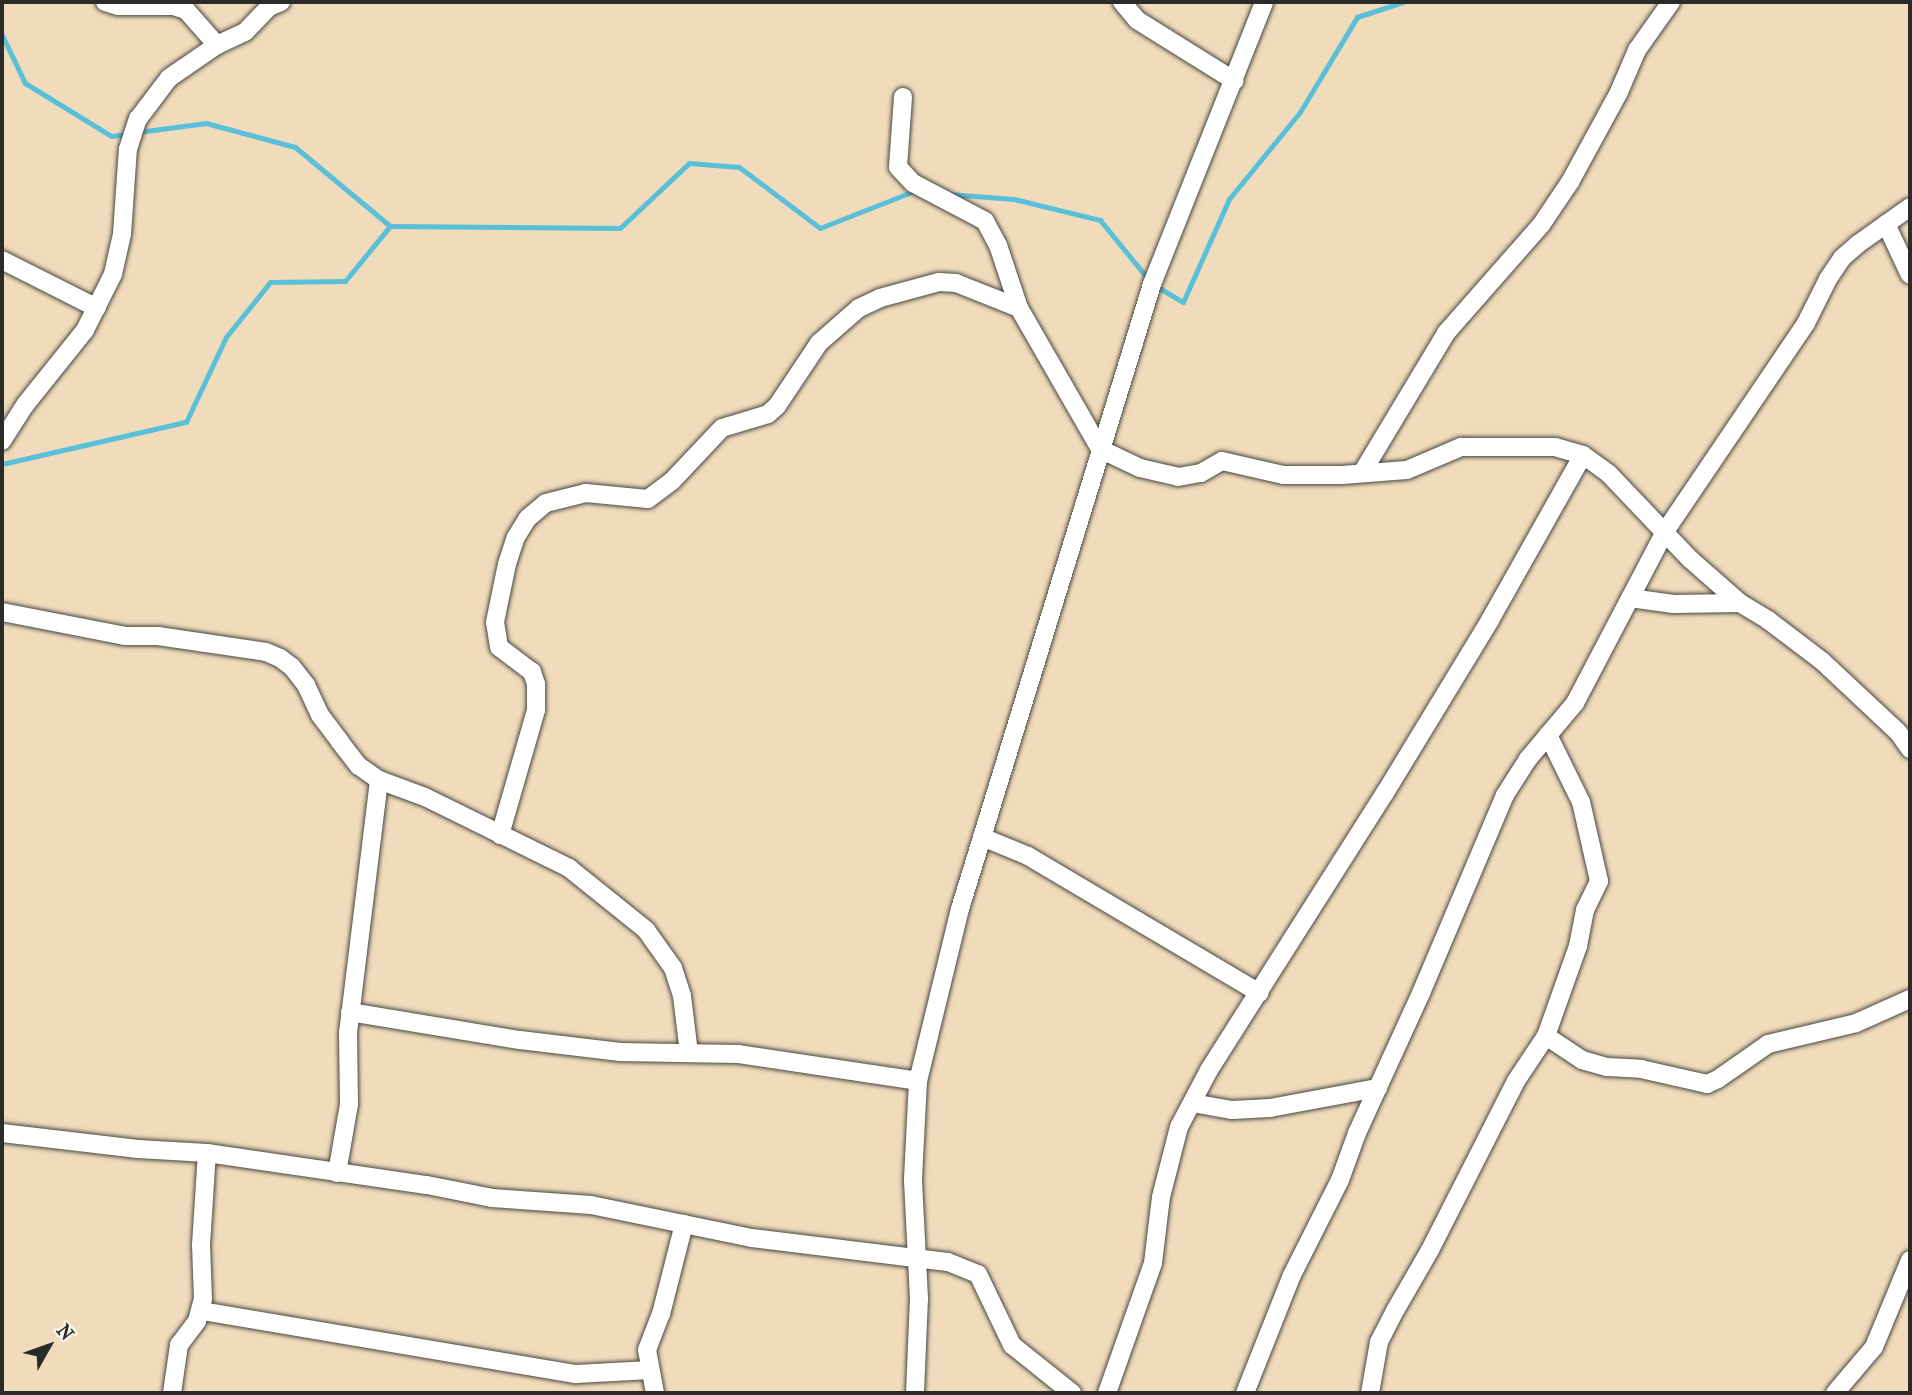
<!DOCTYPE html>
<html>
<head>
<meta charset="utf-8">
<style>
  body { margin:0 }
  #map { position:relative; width:1912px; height:1395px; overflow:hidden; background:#f0dcbb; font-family:"IM FELL French Canon",serif }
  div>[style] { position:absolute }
  .stream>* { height:5px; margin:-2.5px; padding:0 2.5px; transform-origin:2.5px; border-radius:2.5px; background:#5abfd8 }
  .roads { filter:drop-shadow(0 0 2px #494641) drop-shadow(0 0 2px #494641) }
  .minor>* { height:18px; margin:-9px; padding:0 9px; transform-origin:9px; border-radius:9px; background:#fff }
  span { translate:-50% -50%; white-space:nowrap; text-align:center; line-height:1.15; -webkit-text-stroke:7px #f7f3e8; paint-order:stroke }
  .frame { position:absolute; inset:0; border:4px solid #2b2b2b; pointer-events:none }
  .north { position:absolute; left:14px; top:1311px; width:70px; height:70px; -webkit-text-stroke:5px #f7f3e8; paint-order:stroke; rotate:50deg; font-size:19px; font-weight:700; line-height:28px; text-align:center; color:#2b2b2b }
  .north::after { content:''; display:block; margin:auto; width:24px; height:32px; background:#2b2b2b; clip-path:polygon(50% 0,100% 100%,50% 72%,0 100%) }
</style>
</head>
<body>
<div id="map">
  <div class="stream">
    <i style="left:2px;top:35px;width:53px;rotate:64.4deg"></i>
    <i style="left:25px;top:83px;width:101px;rotate:31.6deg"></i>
    <i style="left:111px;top:136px;width:17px;rotate:-7deg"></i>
    <i style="left:138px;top:132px;width:69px;rotate:-7.5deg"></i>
    <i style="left:206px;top:123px;width:92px;rotate:15.1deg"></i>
    <i style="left:295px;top:147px;width:124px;rotate:39.7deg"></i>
    <i style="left:390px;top:226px;width:230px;rotate:0.5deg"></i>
    <i style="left:620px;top:228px;width:95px;rotate:-43.3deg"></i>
    <i style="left:689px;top:163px;width:50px;rotate:4.6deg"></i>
    <i style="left:739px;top:167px;width:101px;rotate:37deg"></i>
    <i style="left:820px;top:228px;width:101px;rotate:-21.5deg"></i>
    <i style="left:948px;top:194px;width:66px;rotate:4.3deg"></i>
    <i style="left:1014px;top:199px;width:89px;rotate:13.7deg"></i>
    <i style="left:1100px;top:220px;width:77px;rotate:50.8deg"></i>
    <i style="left:1156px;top:286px;width:31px;rotate:31deg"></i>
    <i style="left:1183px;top:302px;width:113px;rotate:-65.9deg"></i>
    <i style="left:1229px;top:199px;width:112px;rotate:-50.8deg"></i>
    <i style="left:1300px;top:112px;width:111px;rotate:-59deg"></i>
    <i style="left:1357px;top:17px;width:48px;rotate:-18.1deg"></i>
    <i style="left:2px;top:464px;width:189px;rotate:-12.9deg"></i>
    <i style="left:186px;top:422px;width:94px;rotate:-64.8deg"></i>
    <i style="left:226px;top:337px;width:70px;rotate:-51.3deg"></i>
    <i style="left:270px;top:282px;width:75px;rotate:-0.8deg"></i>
    <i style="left:345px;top:281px;width:71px;rotate:-50.7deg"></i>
  </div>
  <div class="roads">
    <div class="minor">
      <i style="left:105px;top:2px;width:14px;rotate:17deg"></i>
      <i style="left:118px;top:6px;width:55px"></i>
      <i style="left:173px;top:6px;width:14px;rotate:17deg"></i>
      <i style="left:186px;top:10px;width:47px;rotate:48.5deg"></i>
      <i style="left:1122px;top:2px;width:23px;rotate:50deg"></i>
      <i style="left:1137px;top:20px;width:115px;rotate:31.9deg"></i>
      <i style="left:903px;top:97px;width:70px;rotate:94.1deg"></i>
      <i style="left:898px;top:167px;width:22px;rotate:47deg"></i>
      <i style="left:913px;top:183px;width:81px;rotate:27.8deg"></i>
      <i style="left:985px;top:221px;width:27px;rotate:62deg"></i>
      <i style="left:998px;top:245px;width:66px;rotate:71.6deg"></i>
      <i style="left:1019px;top:308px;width:163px;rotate:60.1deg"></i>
      <i style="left:1100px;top:449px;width:44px;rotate:25.4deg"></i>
      <i style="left:1140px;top:468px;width:39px;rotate:13deg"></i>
      <i style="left:1178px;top:477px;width:23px;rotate:-10deg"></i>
      <i style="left:1201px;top:473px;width:24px;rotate:-30deg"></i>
      <i style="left:1222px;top:461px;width:63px;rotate:12.9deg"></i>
      <i style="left:1283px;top:475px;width:59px"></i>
      <i style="left:1342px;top:475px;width:65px;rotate:-4.4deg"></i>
      <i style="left:1407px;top:470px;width:59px;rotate:-23.1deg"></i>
      <i style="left:1461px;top:447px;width:94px"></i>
      <i style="left:1555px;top:447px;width:29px;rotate:16deg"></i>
      <i style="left:1583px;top:455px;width:32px;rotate:36deg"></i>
      <i style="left:1609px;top:474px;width:117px;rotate:46.4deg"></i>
      <i style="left:1690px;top:559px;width:67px;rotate:41.3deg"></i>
      <i style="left:1740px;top:603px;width:33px;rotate:31deg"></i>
      <i style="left:1768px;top:620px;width:68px;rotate:37.2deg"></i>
      <i style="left:1822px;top:661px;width:104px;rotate:43.1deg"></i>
      <i style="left:1898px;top:732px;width:21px;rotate:55deg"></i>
      <i style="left:1886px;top:224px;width:56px;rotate:64.8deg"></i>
      <i style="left:2px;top:260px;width:106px;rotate:26.8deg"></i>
      <i style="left:2px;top:441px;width:43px;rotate:-57.4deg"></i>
      <i style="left:25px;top:405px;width:96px;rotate:-51.3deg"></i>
      <i style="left:85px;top:330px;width:63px;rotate:-63.4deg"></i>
      <i style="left:113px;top:274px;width:41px;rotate:-77.3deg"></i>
      <i style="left:122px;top:234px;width:85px;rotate:-86deg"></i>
      <i style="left:128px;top:149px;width:32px;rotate:-72deg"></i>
      <i style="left:138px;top:119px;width:51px;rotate:-52.9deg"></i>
      <i style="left:169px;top:78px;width:58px;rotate:-34.5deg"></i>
      <i style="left:217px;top:45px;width:31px;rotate:-25deg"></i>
      <i style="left:245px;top:32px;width:35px;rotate:-46deg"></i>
      <i style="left:269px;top:7px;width:13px;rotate:-23deg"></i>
      <i style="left:1362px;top:473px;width:163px;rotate:-59deg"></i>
      <i style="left:1446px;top:333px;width:144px;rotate:-48.7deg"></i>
      <i style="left:1541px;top:225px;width:52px;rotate:-56deg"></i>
      <i style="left:1570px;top:182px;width:102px;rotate:-61.4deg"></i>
      <i style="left:1619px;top:92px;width:46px;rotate:-66.8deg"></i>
      <i style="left:1637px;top:50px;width:59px;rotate:-54.7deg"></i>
      <i style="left:1630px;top:598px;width:44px;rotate:7.8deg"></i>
      <i style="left:1674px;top:604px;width:66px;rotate:-0.9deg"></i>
      <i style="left:2px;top:612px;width:125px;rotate:11deg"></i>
      <i style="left:125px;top:636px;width:33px"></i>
      <i style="left:158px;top:636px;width:109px;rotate:8.4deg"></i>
      <i style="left:266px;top:652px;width:15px;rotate:23deg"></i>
      <i style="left:280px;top:658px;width:15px;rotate:37deg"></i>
      <i style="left:292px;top:667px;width:23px;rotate:52deg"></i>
      <i style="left:306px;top:685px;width:33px;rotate:65deg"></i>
      <i style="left:320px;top:715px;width:34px;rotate:53deg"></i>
      <i style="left:340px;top:742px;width:31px;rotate:52deg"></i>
      <i style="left:359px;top:766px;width:24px;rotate:35deg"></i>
      <i style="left:379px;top:780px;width:49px;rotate:20.3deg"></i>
      <i style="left:425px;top:797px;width:161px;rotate:26.2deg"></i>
      <i style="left:569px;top:868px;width:99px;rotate:38.8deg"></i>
      <i style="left:646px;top:930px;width:47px;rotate:54.6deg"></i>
      <i style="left:673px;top:968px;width:29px;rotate:72deg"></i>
      <i style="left:682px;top:996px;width:57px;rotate:83deg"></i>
      <i style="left:500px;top:835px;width:130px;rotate:-73.9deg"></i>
      <i style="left:536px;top:710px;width:26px;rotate:-90deg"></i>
      <i style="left:536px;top:684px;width:13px;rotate:-108deg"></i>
      <i style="left:532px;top:672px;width:41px;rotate:-142.9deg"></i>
      <i style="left:499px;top:647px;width:25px;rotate:-99deg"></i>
      <i style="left:495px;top:622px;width:59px;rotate:-78.3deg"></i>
      <i style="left:507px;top:564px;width:28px;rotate:-72deg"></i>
      <i style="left:516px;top:537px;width:22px;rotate:-58deg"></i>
      <i style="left:528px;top:518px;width:23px;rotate:-40deg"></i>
      <i style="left:546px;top:503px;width:41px;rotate:-14deg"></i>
      <i style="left:586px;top:493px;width:62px;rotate:5.5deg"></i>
      <i style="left:648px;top:499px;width:30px;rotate:-37deg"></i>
      <i style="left:672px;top:481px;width:73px;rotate:-46.7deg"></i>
      <i style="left:722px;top:428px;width:48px;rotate:-16.9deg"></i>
      <i style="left:768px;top:414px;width:12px;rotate:-42deg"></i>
      <i style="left:777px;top:406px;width:76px;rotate:-56.3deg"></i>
      <i style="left:819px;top:343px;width:53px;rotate:-41.2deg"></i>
      <i style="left:859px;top:308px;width:23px;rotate:-25deg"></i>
      <i style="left:880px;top:298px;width:61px;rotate:-15.2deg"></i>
      <i style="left:939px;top:282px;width:17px;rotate:3deg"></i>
      <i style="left:956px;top:283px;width:68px;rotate:21.6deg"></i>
      <i style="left:982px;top:837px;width:50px;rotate:22.4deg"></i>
      <i style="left:1028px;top:856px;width:269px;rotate:30.6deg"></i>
      <i style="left:350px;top:1012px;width:172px;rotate:9.4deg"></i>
      <i style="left:520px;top:1040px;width:101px;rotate:6.8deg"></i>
      <i style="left:620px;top:1052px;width:118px;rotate:1deg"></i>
      <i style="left:738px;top:1054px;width:182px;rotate:8.5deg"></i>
      <i style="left:1546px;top:1036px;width:43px;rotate:33.7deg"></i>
      <i style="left:1582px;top:1060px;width:26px;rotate:16deg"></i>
      <i style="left:1607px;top:1067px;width:34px;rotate:3deg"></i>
      <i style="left:1641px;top:1069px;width:68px;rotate:12.8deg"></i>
      <i style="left:1707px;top:1084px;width:12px;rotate:-24deg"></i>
      <i style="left:1718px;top:1079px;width:61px;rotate:-35deg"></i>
      <i style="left:1768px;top:1044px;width:90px;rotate:-13.4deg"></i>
      <i style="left:1856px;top:1023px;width:59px;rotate:-24deg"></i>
      <i style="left:1192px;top:1103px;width:41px;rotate:9.9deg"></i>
      <i style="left:1232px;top:1110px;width:38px;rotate:-3deg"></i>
      <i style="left:1270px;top:1108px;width:110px;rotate:-10.5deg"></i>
      <i style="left:2px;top:1133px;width:137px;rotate:6.7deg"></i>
      <i style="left:138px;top:1149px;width:69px;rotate:3.3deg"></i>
      <i style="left:207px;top:1153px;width:222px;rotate:8.3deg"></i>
      <i style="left:427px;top:1185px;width:66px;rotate:11.3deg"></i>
      <i style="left:492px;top:1198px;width:99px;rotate:4deg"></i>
      <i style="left:591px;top:1205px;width:164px;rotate:11.6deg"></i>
      <i style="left:752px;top:1238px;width:197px;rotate:7deg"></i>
      <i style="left:948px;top:1262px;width:32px;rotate:22deg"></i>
      <i style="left:978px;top:1274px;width:79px;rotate:64.4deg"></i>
      <i style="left:1012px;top:1345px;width:77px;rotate:38.7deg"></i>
      <i style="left:337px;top:1173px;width:70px;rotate:-80.1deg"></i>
      <i style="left:349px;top:1104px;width:71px;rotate:-90.8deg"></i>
      <i style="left:348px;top:1033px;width:255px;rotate:-83deg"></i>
      <i style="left:202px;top:1311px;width:379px;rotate:9.6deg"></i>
      <i style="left:576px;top:1374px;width:74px;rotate:-3.1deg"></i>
      <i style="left:172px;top:1393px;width:49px;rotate:-81.7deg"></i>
      <i style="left:179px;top:1345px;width:30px;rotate:-53deg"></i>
      <i style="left:197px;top:1321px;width:23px;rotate:-75deg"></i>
      <i style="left:203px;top:1299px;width:54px;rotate:-92.1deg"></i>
      <i style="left:201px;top:1245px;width:92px;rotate:-86.3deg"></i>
      <i style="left:655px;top:1393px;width:44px;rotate:-100.5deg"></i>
      <i style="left:647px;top:1350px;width:39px;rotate:-69deg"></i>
      <i style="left:661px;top:1314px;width:93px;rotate:-75.7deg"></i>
      <i style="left:915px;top:1393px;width:94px;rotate:-87.6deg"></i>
      <i style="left:919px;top:1299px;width:120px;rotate:-92.9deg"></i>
      <i style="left:913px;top:1179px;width:98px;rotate:-87.1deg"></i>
      <i style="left:918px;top:1081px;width:177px;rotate:-76.3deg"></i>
      <i style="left:960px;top:909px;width:654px;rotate:-72.92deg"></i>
      <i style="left:1152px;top:284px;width:303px;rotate:-68.3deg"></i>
      <i style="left:1107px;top:1393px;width:138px;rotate:-70.5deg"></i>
      <i style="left:1153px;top:1263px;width:66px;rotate:-83.1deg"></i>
      <i style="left:1161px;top:1197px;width:72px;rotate:-75.6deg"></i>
      <i style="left:1179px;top:1127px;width:64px;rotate:-62.2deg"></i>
      <i style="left:1209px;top:1070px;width:328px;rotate:-57.6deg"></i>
      <i style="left:1385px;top:793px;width:202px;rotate:-58.7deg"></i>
      <i style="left:1490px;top:620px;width:189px;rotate:-60.6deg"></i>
      <i style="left:1245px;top:1393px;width:127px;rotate:-68.3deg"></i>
      <i style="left:1292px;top:1275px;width:106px;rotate:-63.2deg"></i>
      <i style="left:1340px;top:1180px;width:50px;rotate:-70.1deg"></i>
      <i style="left:1357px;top:1133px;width:154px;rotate:-65.4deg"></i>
      <i style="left:1421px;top:993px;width:215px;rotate:-67deg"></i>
      <i style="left:1505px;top:795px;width:43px;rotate:-57.4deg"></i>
      <i style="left:1528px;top:759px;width:73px;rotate:-50deg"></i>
      <i style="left:1575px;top:703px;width:195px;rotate:-62.3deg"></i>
      <i style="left:1666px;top:530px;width:250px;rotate:-55.9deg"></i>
      <i style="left:1806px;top:323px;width:49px;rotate:-63.4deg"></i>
      <i style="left:1828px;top:279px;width:25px;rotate:-56deg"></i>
      <i style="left:1842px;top:258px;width:21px;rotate:-41deg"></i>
      <i style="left:1858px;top:244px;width:64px;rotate:-35.4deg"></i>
      <i style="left:1370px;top:1393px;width:52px;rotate:-80deg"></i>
      <i style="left:1379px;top:1342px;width:37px;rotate:-63deg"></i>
      <i style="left:1396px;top:1309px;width:68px;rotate:-60deg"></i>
      <i style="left:1430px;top:1250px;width:190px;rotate:-63deg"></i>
      <i style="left:1516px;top:1081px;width:54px;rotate:-56.3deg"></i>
      <i style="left:1546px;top:1036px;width:96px;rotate:-70.4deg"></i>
      <i style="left:1578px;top:946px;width:37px;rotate:-79deg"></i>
      <i style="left:1585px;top:910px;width:32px;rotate:-64deg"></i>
      <i style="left:1599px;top:881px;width:81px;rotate:-102.8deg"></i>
      <i style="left:1581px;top:802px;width:75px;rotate:-116.2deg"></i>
      <i style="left:1835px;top:1393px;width:60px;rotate:-49.7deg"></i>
      <i style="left:1874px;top:1347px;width:94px;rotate:-67.5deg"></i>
    </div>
  </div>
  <div class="frame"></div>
  <div class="north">N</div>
</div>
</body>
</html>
